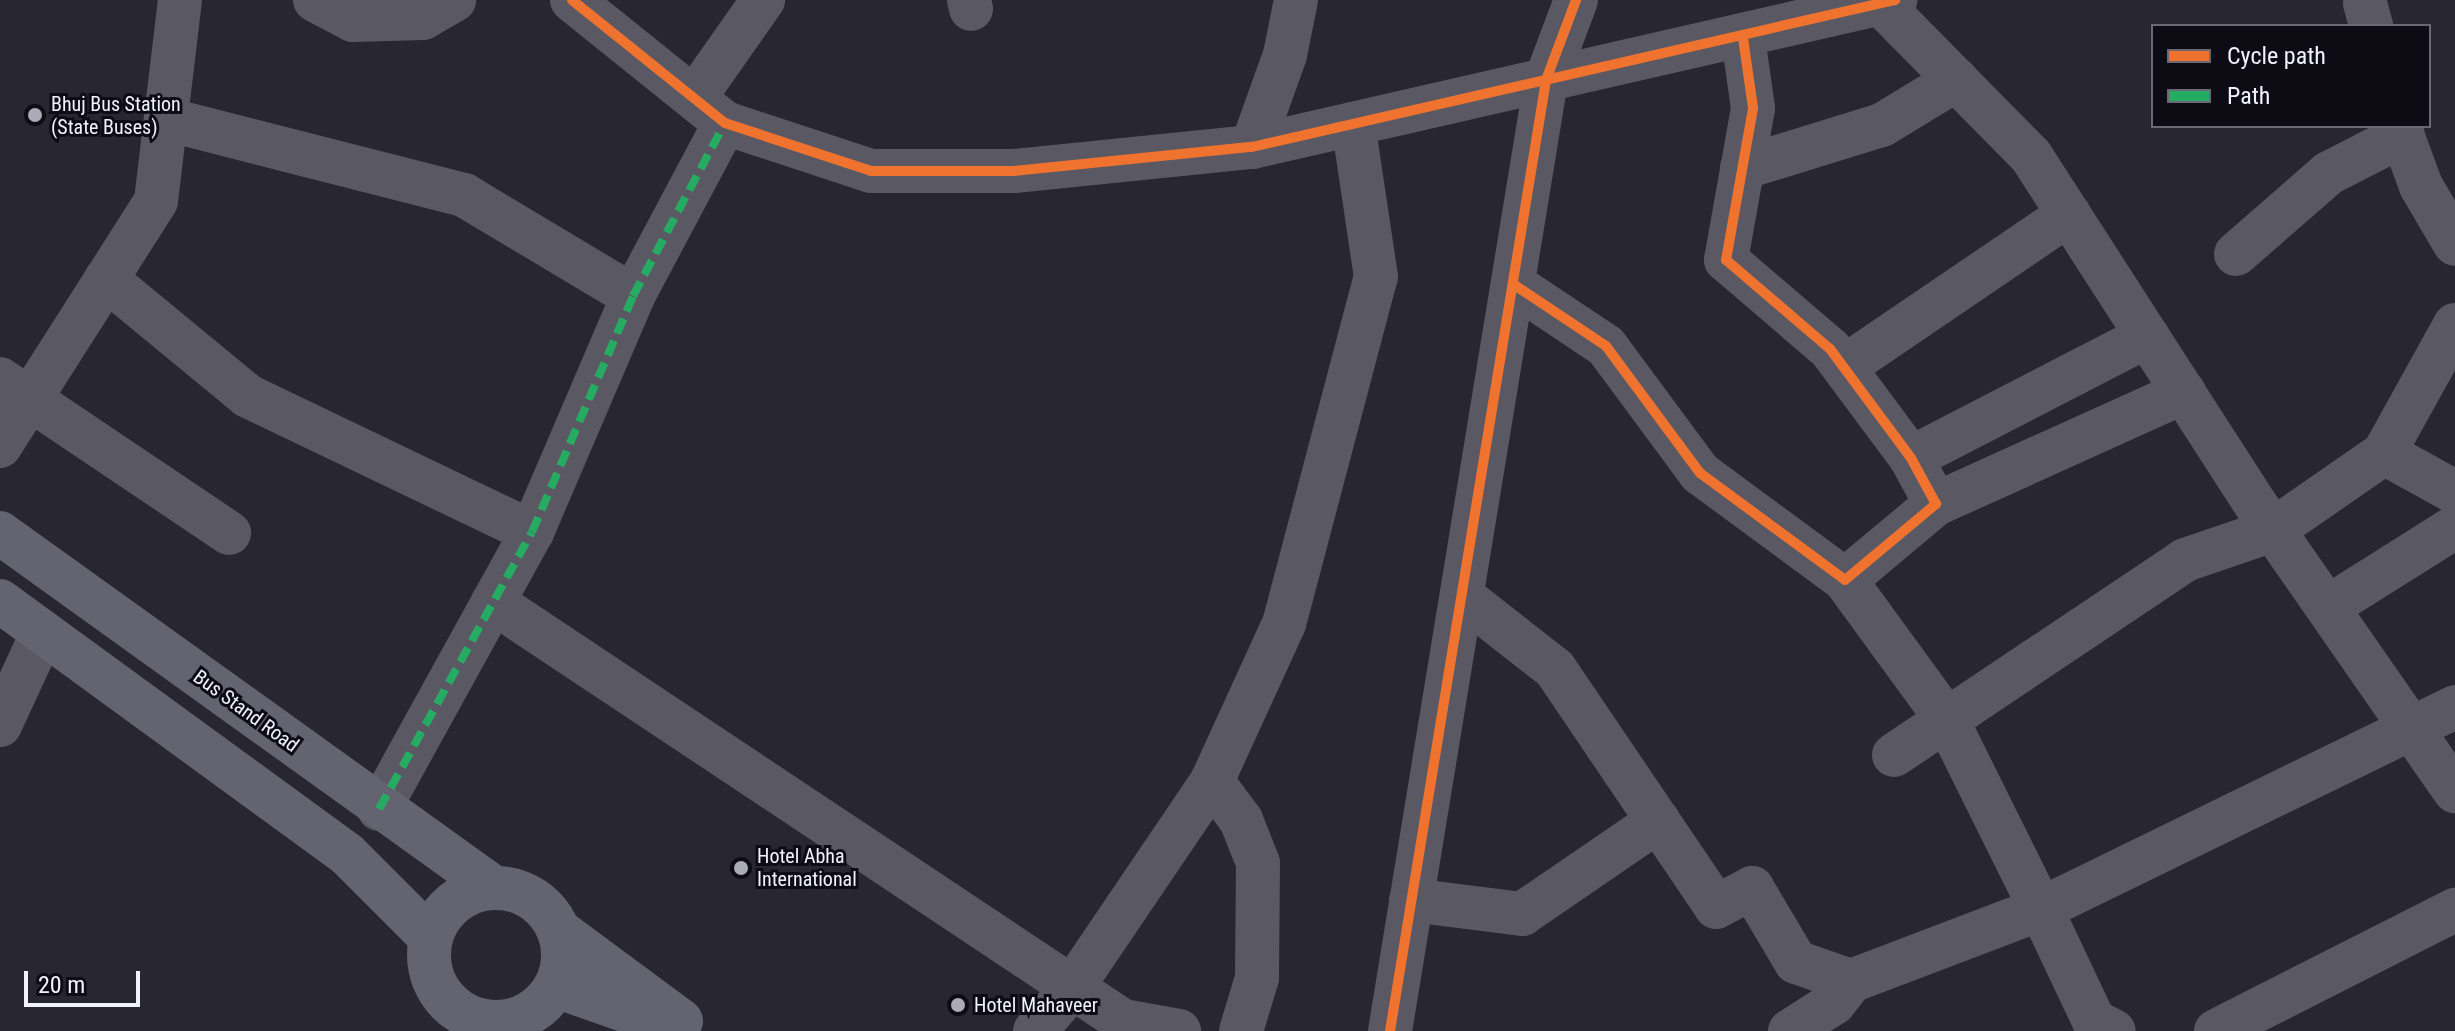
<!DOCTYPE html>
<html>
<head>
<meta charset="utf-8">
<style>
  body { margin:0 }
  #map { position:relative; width:2455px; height:1031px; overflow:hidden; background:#272631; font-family:"Roboto Condensed",sans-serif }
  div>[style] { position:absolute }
  .minor>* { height:44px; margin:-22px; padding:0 22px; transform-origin:22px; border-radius:22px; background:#5a5963 }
  .major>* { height:44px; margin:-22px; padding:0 22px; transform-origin:22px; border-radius:22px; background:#646370 }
  .major>.ring { margin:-22px; padding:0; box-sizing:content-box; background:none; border:44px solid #646370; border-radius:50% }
  .quiet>* { height:8px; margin-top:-4px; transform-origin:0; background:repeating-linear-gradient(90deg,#26ab63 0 16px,transparent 0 24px) }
  .cycleway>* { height:10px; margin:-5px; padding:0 5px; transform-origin:5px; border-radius:5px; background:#ef722f }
  .dots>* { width:22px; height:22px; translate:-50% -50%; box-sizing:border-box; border:4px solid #0d0c15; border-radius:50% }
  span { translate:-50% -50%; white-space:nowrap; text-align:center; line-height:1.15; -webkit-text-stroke:6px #0d0c15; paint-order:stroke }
  .poi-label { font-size:20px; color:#f2f2ff }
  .left { translate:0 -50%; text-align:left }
  .street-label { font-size:20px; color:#f2f2ff }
  .legend { position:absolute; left:2151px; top:24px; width:280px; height:104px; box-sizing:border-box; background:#0d0c15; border:2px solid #696873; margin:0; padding:10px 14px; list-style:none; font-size:24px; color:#f2f2ff }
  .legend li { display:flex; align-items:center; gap:16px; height:40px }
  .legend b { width:40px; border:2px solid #696873 }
  .scale { position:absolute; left:24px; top:971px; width:116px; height:36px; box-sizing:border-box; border:4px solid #f2f2ff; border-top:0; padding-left:10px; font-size:24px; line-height:28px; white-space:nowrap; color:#f2f2ff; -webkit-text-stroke:6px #0d0c15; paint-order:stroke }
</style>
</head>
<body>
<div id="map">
  <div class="minor">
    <i style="left:315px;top:0;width:43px;rotate:27.8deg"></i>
    <i style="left:353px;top:20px;width:70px;rotate:-1.6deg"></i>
    <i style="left:423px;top:18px;width:36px;rotate:-30deg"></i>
    <i style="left:572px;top:0;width:196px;rotate:38.8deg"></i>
    <i style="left:725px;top:123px;width:154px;rotate:18.2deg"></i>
    <i style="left:871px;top:171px;width:143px"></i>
    <i style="left:1014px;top:171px;width:239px;rotate:-5.8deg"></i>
    <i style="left:1252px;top:147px;width:660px;rotate:-12.88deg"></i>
    <i style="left:969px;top:0;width:9px;rotate:77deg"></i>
    <i style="left:2365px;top:3px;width:24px;rotate:75deg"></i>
    <i style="left:1884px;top:7px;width:209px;rotate:45.4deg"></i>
    <i style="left:2031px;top:156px;width:419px;rotate:57.2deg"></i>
    <i style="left:2258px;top:508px;width:345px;rotate:55.2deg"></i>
    <i style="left:697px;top:94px;width:115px;rotate:-54.9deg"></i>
    <i style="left:166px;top:119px;width:308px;rotate:14.3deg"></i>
    <i style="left:464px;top:195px;width:197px;rotate:30.9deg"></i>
    <i style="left:2399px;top:126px;width:64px;rotate:69.9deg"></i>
    <i style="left:2421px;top:186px;width:67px;rotate:59.6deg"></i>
    <i style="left:1252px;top:147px;width:98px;rotate:-70.3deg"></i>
    <i style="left:1285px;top:55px;width:56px;rotate:-78.7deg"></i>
    <i style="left:1742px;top:168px;width:146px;rotate:-17.1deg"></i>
    <i style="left:1882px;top:125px;width:87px;rotate:-31.3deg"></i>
    <i style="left:2236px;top:254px;width:123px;rotate:-41.1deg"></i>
    <i style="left:2329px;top:173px;width:83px;rotate:-27.2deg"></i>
    <i style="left:106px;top:279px;width:184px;rotate:39.5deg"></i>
    <i style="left:248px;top:396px;width:315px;rotate:25.6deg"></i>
    <i style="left:1513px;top:284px;width:112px;rotate:33.7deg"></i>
    <i style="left:1606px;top:346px;width:158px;rotate:53.5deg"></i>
    <i style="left:1700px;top:473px;width:180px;rotate:36.4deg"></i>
    <i style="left:1845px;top:580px;width:119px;rotate:-39.9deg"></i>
    <i style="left:1936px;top:504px;width:52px;rotate:-118.5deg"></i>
    <i style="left:1911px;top:458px;width:136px;rotate:-126.6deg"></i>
    <i style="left:1830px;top:349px;width:137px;rotate:-139.4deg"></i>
    <i style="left:1726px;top:260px;width:154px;rotate:-79.9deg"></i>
    <i style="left:1753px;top:108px;width:71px;rotate:-98.1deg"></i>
    <i style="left:2455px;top:325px;width:146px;rotate:119deg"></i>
    <i style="left:2384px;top:453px;width:81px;rotate:28.8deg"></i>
    <i style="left:1844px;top:367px;width:272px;rotate:-34.2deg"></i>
    <i style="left:0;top:379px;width:276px;rotate:33.9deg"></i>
    <i style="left:0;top:446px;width:290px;rotate:-57.5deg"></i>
    <i style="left:156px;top:201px;width:202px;rotate:-83.2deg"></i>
    <i style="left:1911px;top:458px;width:266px;rotate:-27.3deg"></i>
    <i style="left:1936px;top:504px;width:272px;rotate:-24.3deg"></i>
    <i style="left:1845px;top:580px;width:173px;rotate:53.9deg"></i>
    <i style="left:1947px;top:720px;width:211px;rotate:63.6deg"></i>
    <i style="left:2041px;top:909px;width:461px;rotate:-26deg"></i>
    <i style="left:1462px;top:596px;width:118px;rotate:38.1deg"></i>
    <i style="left:1555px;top:669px;width:287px;rotate:55.9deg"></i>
    <i style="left:1716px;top:907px;width:41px;rotate:-27.8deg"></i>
    <i style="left:1752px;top:888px;width:86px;rotate:59.3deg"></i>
    <i style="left:1796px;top:962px;width:58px;rotate:19.1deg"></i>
    <i style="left:1851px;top:981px;width:203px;rotate:-20.8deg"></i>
    <i style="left:2041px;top:909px;width:124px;rotate:64.7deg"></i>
    <i style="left:2094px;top:1021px;width:22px;rotate:27deg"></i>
    <i style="left:493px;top:602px;width:757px;rotate:33.63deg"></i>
    <i style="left:1123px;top:1021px;width:57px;rotate:10.1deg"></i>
    <i style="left:2328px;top:607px;width:150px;rotate:-32.2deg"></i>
    <i style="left:0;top:725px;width:102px;rotate:-65.2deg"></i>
    <i style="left:1894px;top:755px;width:350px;rotate:-33.8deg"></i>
    <i style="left:2185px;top:560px;width:93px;rotate:-18.8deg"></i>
    <i style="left:2273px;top:530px;width:135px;rotate:-34.7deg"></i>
    <i style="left:1212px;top:781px;width:49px;rotate:53.4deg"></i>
    <i style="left:1241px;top:820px;width:46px;rotate:68.4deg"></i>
    <i style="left:1258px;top:863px;width:115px;rotate:90.5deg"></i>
    <i style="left:1257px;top:978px;width:55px;rotate:106.8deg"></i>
    <i style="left:379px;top:809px;width:316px;rotate:-61.1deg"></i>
    <i style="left:532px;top:532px;width:257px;rotate:-66.8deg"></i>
    <i style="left:633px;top:296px;width:196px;rotate:-62deg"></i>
    <i style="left:1411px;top:900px;width:112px;rotate:7.2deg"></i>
    <i style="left:1522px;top:914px;width:165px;rotate:-34.4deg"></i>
    <i style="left:1035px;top:1031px;width:57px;rotate:-49.3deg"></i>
    <i style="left:1072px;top:988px;width:250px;rotate:-55.9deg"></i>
    <i style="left:1212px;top:781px;width:173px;rotate:-65.4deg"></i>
    <i style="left:1284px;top:624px;width:359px;rotate:-75.2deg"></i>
    <i style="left:1376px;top:277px;width:155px;rotate:-98.5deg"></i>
    <i style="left:1390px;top:1031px;width:964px;rotate:-80.68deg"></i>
    <i style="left:1546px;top:80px;width:85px;rotate:-69.4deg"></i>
    <i style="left:1790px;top:1031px;width:52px;rotate:-32.5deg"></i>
    <i style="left:1834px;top:1003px;width:28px;rotate:-52deg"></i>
    <i style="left:2216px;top:1031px;width:268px;rotate:-26.9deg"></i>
  </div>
  <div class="major">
    <i style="left:0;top:533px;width:607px;rotate:35.68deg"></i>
    <i style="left:0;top:601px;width:429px;rotate:36.1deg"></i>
    <i style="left:347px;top:854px;width:117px;rotate:45deg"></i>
    <i class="ring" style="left:429px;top:888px;width:90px;height:90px"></i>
    <i style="left:558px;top:930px;width:153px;rotate:36.5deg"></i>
    <i style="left:556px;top:986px;width:111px;rotate:19.4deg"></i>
  </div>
  <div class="quiet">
    <i style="left:379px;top:809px;width:316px;rotate:-61.1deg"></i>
    <i style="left:532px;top:532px;width:257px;rotate:-66.8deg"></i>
    <i style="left:633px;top:296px;width:196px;rotate:-62deg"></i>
  </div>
  <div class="cycleway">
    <i style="left:572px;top:0;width:196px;rotate:38.8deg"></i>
    <i style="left:725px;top:123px;width:154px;rotate:18.2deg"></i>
    <i style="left:871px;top:171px;width:143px"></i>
    <i style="left:1014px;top:171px;width:239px;rotate:-5.8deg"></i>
    <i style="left:1252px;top:147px;width:660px;rotate:-12.88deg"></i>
    <i style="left:1513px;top:284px;width:112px;rotate:33.7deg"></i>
    <i style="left:1606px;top:346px;width:158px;rotate:53.5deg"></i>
    <i style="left:1700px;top:473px;width:180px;rotate:36.4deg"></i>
    <i style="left:1845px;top:580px;width:119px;rotate:-39.9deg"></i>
    <i style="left:1936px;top:504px;width:52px;rotate:-118.5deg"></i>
    <i style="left:1911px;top:458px;width:136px;rotate:-126.6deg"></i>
    <i style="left:1830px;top:349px;width:137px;rotate:-139.4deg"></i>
    <i style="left:1726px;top:260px;width:154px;rotate:-79.9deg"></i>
    <i style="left:1753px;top:108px;width:71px;rotate:-98.1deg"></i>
    <i style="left:1390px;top:1031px;width:964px;rotate:-80.68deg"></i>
    <i style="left:1546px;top:80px;width:85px;rotate:-69.4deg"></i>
  </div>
  <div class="dots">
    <i style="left:35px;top:115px;background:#ababb7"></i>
    <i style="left:741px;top:868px;background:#ababb7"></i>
    <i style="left:958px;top:1005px;background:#ababb7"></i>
  </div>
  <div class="poi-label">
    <span class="left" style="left:51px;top:116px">Bhuj Bus Station<br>(State Buses)</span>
    <span class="left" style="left:757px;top:868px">Hotel Abha<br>International</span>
    <span class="left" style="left:974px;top:1005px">Hotel Mahaveer</span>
  </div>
  <div class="street-label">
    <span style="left:246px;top:711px;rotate:36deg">Bus Stand Road</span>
  </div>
  <ul class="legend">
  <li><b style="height:10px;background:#ef722f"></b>Cycle path</li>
  <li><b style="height:10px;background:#26ab63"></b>Path</li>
  </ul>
  <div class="scale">20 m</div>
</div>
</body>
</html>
